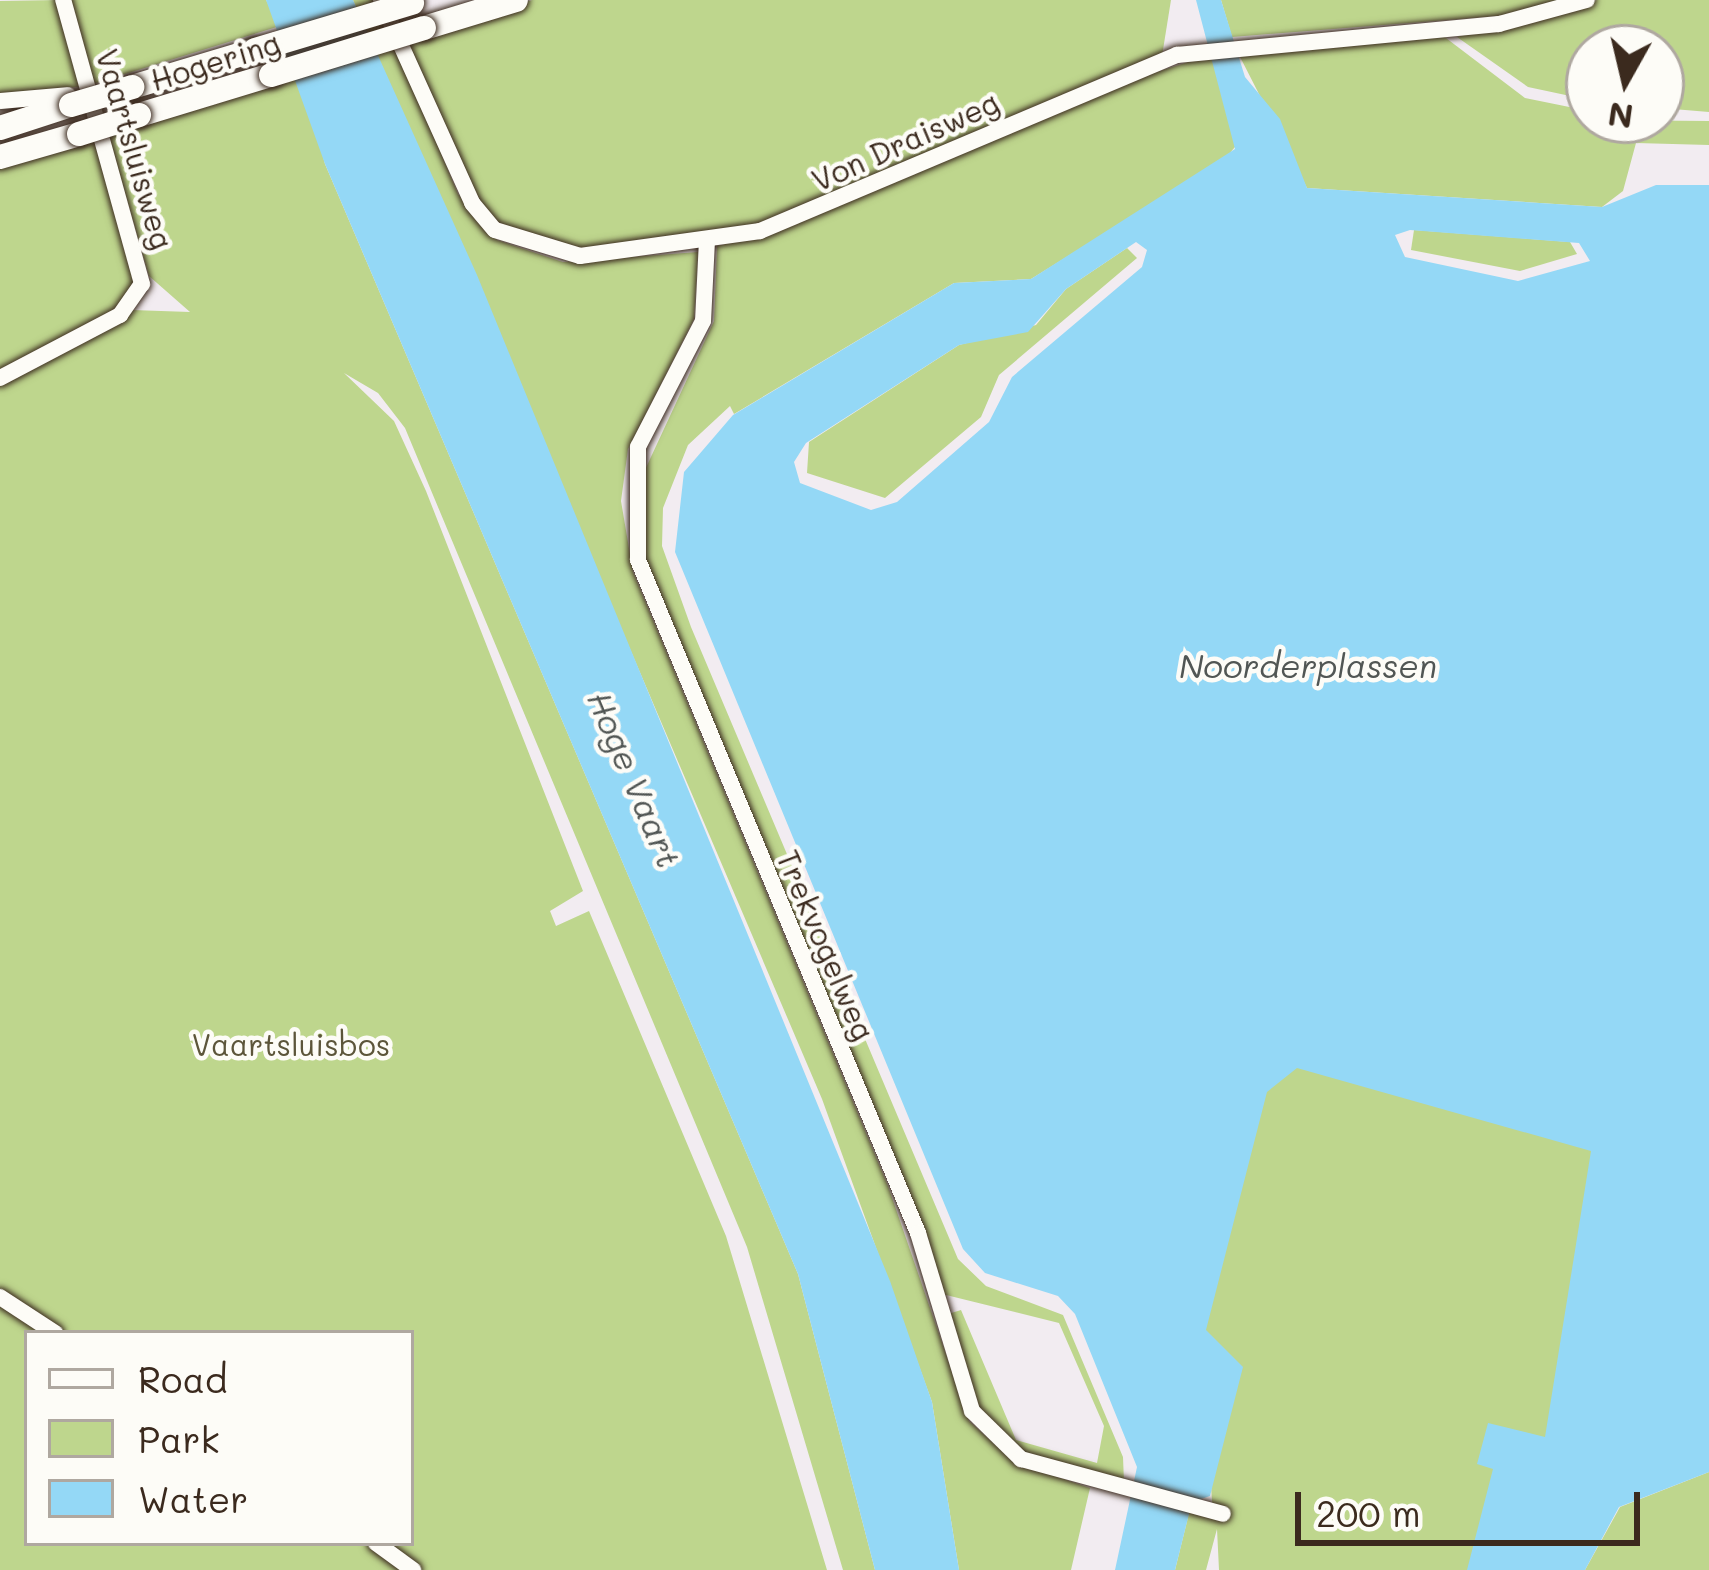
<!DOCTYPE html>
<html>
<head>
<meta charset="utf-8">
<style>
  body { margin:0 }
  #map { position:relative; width:1709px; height:1570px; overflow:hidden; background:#f2ecf1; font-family:Mali,sans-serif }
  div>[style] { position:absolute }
  .green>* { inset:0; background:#bed68d }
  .water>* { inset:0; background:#94d8f6 }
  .roads { filter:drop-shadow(0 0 3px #3b2a1e) drop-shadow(0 0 3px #3b2a1e) }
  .minor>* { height:16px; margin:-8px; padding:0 8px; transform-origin:8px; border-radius:8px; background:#fdfcf7 }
  .highway>* { height:24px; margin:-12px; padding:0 12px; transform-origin:12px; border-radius:12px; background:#fdfcf7 }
  .bridges { filter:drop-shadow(0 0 3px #3b2a1e) drop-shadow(0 0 3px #3b2a1e) }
  .highway-bridge>* { height:24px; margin:-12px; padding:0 12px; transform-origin:12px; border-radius:12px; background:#fdfcf7 }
  span { translate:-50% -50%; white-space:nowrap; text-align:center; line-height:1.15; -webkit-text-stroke:9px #fdfcf7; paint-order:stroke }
  .street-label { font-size:30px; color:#3b2a1e }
  .park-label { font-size:30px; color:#5c553a }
  .water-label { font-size:33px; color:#515654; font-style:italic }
  .legend { position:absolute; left:24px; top:1330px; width:390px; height:216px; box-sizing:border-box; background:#fdfcf7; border:3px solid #afa8a0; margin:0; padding:15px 21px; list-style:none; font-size:36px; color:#3b2a1e }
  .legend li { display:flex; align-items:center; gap:24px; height:60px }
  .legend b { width:60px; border:3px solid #afa8a0 }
  .north { position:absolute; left:1565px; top:24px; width:120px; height:120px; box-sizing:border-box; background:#fdfcf7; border:3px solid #afa8a0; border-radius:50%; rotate:188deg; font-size:33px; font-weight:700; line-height:48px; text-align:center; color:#3b2a1e }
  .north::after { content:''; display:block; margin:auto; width:42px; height:54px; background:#3b2a1e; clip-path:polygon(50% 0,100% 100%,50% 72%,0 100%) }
  .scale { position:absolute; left:1295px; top:1492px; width:345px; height:54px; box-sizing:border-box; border:6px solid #3b2a1e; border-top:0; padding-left:15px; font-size:36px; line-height:42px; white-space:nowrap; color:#3b2a1e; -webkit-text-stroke:9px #fdfcf7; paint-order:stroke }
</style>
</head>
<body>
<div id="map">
  <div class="green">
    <i style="clip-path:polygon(59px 0,84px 86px,0 97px,0 1px)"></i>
    <i style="clip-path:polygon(69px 0,266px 0,280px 26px,93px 84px)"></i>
    <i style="clip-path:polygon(353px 0,377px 0,458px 194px,497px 240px,563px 262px,698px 252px,694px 319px,628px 449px,621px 501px,633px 572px,888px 1186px,969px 1421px,1014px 1462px,1090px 1488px,1071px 1570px,959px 1570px,932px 1402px,822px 1099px)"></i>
    <i style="clip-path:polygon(532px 0,1171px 0,1162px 56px,793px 217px,616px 251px,537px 249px,482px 213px,402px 42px)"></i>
    <i style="clip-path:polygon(1221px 0,1576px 0,1534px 13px,1232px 37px)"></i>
    <i style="clip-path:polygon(1597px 0,1709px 0,1709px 112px,1661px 108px,1661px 48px,1589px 48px,1589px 100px,1528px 87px,1457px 37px)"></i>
    <i style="clip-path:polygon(1442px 35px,1525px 98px,1589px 111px,1589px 120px,1709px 121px,1709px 145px,1636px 143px,1623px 191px,1602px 207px,1307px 188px,1236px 49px)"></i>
    <i style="clip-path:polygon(1213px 54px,1240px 141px,1224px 160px,1031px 279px,954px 283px,734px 414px,730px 406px,688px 445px,663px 508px,662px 546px,691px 627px,958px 1259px,986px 1286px,1063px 1315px,1123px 1457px,1124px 1482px,1021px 1454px,978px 1409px,948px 1314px,961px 1310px,1016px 1440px,1097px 1463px,1104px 1426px,1059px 1323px,942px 1294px,646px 563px,644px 472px,714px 321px,717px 246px,780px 231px,1110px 87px)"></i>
    <i style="clip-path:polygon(evenodd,301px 75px,325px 164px,798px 1274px,875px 1570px,843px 1570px,747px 1247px,405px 428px,378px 393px,344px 373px,394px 421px,426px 491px,583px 891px,550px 911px,556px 926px,589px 911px,726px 1236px,827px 1570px,0 1570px,0 383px,132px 310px,190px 312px,149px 276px,108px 134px,301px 75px,27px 1333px,411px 1333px,411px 1543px,27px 1543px,27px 1333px)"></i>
    <i style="clip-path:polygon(99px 136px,138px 271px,126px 303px,0 373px,0 166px)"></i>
    <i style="clip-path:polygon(1414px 230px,1570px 242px,1577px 254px,1520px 271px,1411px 250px)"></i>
    <i style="clip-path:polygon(1127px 248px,1137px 258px,999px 375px,981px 417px,885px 498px,807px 473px,809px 442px,959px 345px,1036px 325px,1066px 289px)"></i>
    <i style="clip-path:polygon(1272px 1055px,1606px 1142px,1548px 1442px,1473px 1570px,1219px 1570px,1217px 1529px,1206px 1570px,1175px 1570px,1190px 1509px,1213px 1515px,1201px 1342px)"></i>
    <i style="clip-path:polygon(1709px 1472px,1709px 1570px,1585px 1570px,1620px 1507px)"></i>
  </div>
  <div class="water">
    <i style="clip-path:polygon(266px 0,353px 0,477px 275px,890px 1281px,932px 1402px,959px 1570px,875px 1570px,798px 1274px,325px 164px)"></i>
    <i style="clip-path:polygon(evenodd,1196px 0,1221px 0,1245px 77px,1280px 119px,1307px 188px,1602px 207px,1656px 185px,1709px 185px,1709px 1472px,1619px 1507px,1585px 1570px,1467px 1570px,1493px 1469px,1477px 1464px,1488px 1423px,1545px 1437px,1591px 1151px,1297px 1068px,1267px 1092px,1206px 1330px,1243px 1367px,1210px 1496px,1192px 1502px,1175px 1570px,1115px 1570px,1137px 1467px,1075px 1314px,1058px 1296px,985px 1273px,963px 1249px,675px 552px,684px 472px,733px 415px,954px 283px,1031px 279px,1235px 149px,1196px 0,1410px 230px,1579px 243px,1590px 261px,1518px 281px,1405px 257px,1395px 235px,1410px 230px,1196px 0,1136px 242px,1147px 250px,1142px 267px,1012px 377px,989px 422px,897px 502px,871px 510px,800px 483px,794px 462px,806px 443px,959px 345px,1028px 332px,1066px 289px,1136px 242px)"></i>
  </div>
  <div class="roads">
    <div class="minor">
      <i style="left:381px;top:1px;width:222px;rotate:65.7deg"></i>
      <i style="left:472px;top:203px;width:35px;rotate:50deg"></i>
      <i style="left:495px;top:230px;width:89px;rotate:17deg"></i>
      <i style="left:580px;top:256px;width:182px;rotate:-7.9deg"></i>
      <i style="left:760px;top:231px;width:453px;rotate:-22.9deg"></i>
      <i style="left:1177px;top:55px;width:323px;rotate:-5.5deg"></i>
      <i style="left:1499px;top:24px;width:91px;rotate:-15.3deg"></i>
      <i style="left:0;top:101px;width:68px;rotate:-5deg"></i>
      <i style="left:707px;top:240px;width:81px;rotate:92.8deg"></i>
      <i style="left:703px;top:321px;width:142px;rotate:117.3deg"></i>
      <i style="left:638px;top:447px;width:113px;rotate:90deg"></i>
      <i style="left:638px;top:560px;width:729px;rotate:67.41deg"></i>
      <i style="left:918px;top:1233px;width:186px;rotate:73.1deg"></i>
      <i style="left:972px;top:1411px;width:69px;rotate:44.4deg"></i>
      <i style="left:1021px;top:1459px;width:209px;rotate:15.2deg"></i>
      <i style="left:0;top:378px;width:136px;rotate:-27.7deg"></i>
      <i style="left:120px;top:315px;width:38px;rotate:-55deg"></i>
      <i style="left:142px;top:284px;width:295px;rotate:-105.5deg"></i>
      <i style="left:0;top:1297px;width:66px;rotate:33.2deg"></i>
      <i style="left:376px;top:1543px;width:46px;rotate:36.1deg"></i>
    </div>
    <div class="highway">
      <i style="left:424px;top:28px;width:96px;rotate:-16.9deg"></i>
      <i style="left:132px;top:87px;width:128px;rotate:-16.7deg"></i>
      <i style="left:139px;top:115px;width:138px;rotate:-16.9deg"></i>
      <i style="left:0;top:128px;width:75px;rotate:-17.9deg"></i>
      <i style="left:0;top:157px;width:82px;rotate:-16.2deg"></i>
    </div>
  </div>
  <div class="bridges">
    <div class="highway-bridge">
      <i style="left:255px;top:50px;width:164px;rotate:-16.7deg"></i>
      <i style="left:271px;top:75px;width:160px;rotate:-17.1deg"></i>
      <i style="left:71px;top:105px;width:64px;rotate:-16.4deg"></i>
      <i style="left:79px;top:134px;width:63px;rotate:-17.6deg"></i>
    </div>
  </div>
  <div class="street-label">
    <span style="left:215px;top:61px;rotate:-17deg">Hogering</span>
    <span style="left:905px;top:141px;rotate:-24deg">Von Draisweg</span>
    <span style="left:135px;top:149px;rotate:74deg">Vaartsluisweg</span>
    <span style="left:826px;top:945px;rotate:67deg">Trekvogelweg</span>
  </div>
  <div class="park-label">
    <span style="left:291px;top:1044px">Vaartsluisbos</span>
  </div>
  <div class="water-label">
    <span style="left:1308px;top:665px">Noorderplassen</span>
    <span style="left:635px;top:779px;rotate:67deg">Hoge Vaart</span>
  </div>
  <ul class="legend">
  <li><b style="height:15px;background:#fdfcf7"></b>Road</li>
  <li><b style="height:33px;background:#bed68d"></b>Park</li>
  <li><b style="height:33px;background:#94d8f6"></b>Water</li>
  </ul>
  <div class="north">N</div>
  <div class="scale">200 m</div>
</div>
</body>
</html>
